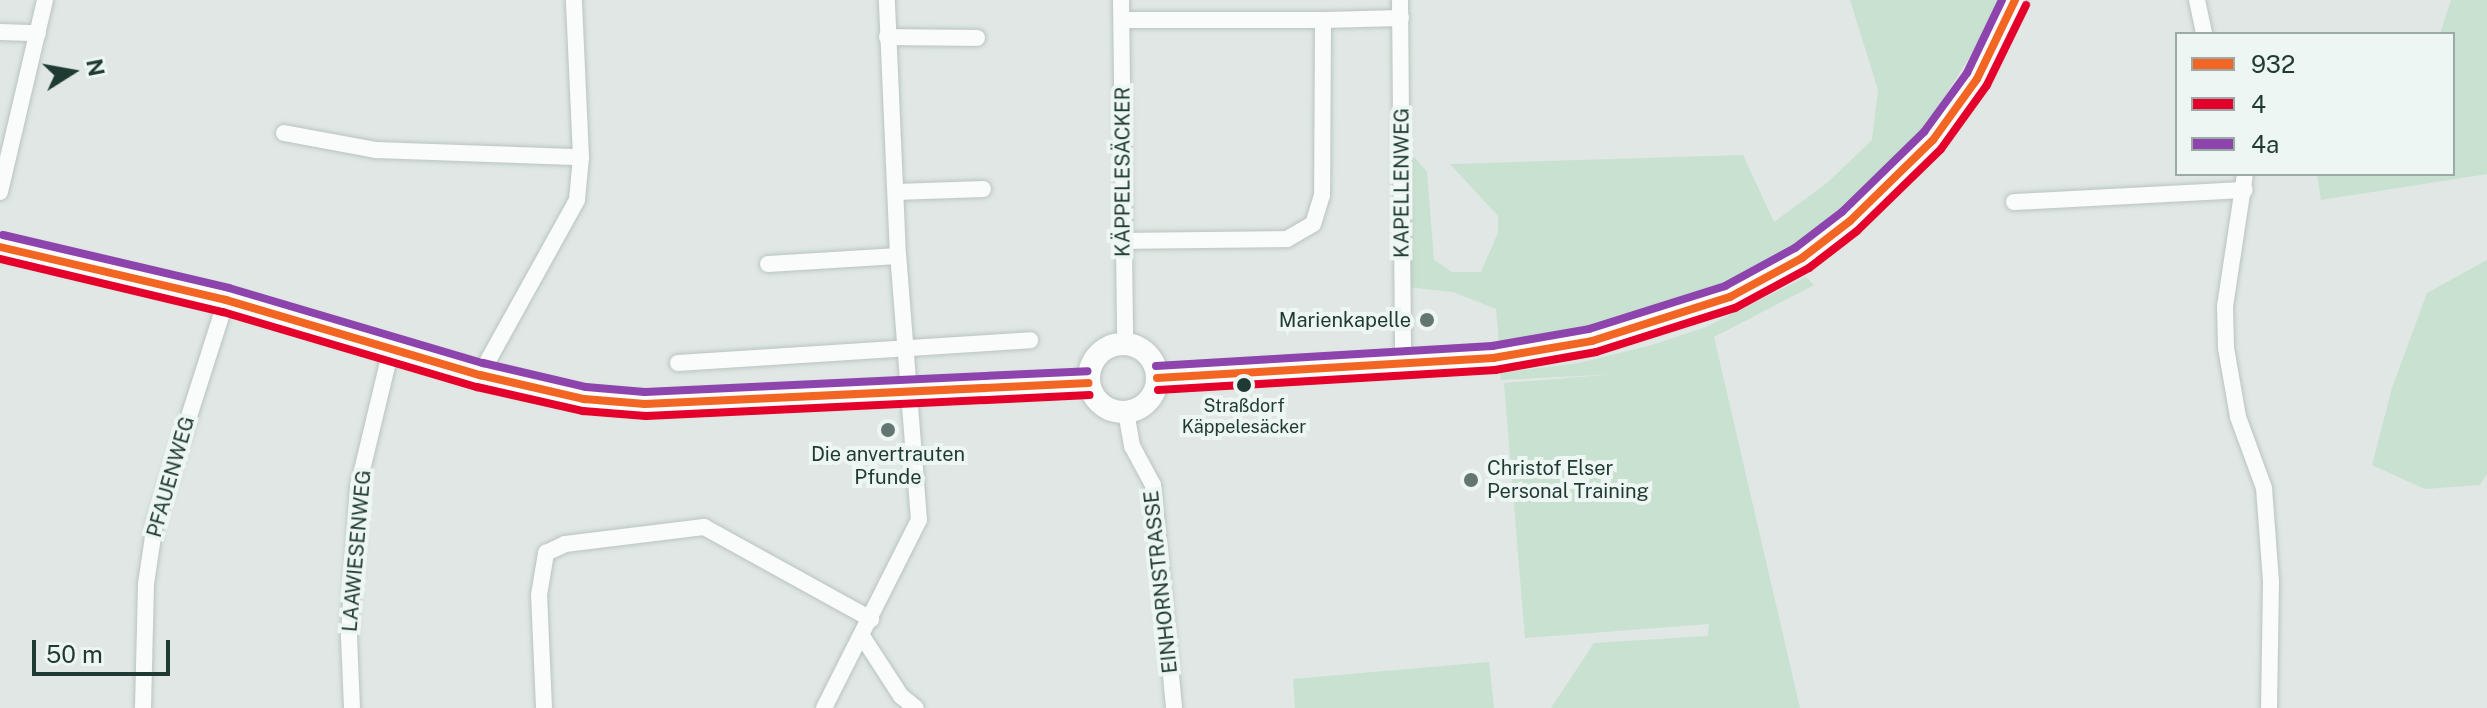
<!DOCTYPE html>
<html>
<head>
<meta charset="utf-8">
<style>
  body { margin:0 }
  #map { position:relative; width:2487px; height:708px; overflow:hidden; background:#e0e7e4; font-family:"Public Sans",sans-serif }
  div>[style] { position:absolute }
  .green>* { inset:0; background:#c8e1d1 }
  .roads { filter:drop-shadow(0 0 2px #b9c4bf) drop-shadow(0 0 2px #b9c4bf) }
  .street>* { height:16px; margin:-8px; padding:0 8px; transform-origin:8px; border-radius:8px; background:#fafbfb }
  .secondary>* { height:22px; margin:-11px; padding:0 11px; transform-origin:11px; border-radius:11px; background:#fafbfb }
  .secondary>.ring { margin:-11px; padding:0; box-sizing:content-box; background:none; border:22px solid #fafbfb; border-radius:50% }
  .bus-1>* { height:8px; margin:-4px; padding:0 4px; transform-origin:4px; border-radius:4px; background:#f26522 }
  .bus-2>* { height:8px; margin:-4px; padding:0 4px; transform-origin:4px; border-radius:4px; background:#e4002b }
  .bus-3>* { height:8px; margin:-4px; padding:0 4px; transform-origin:4px; border-radius:4px; background:#8e44ad }
  .dots>* { width:22px; height:22px; translate:-50% -50%; box-sizing:border-box; border:4px solid #edf6f2; border-radius:50% }
  span { translate:-50% -50%; white-space:nowrap; text-align:center; line-height:1.15; -webkit-text-stroke:8px #edf6f2; paint-order:stroke }
  .bus-label { font-size:18px; color:#1f3933 }
  .street-label { font-size:20px; color:#1f3933 }
  .poi-label { font-size:20px; color:#1f3933 }
  .right { translate:-100% -50%; text-align:right }
  .left { translate:0 -50%; text-align:left }
  .legend { position:absolute; left:2175px; top:32px; width:280px; height:144px; box-sizing:border-box; background:#edf6f2; border:2px solid #9baaa6; margin:0; padding:10px 14px; list-style:none; font-size:24px; color:#1f3933 }
  .legend li { display:flex; align-items:center; gap:16px; height:40px }
  .legend b { width:40px; border:2px solid #9baaa6 }
  .north { position:absolute; left:32px; top:32px; width:80px; height:80px; -webkit-text-stroke:6px #edf6f2; paint-order:stroke; rotate:79deg; font-size:22px; font-weight:700; line-height:32px; text-align:center; color:#1f3933 }
  .north::after { content:''; display:block; margin:auto; width:28px; height:36px; background:#1f3933; clip-path:polygon(50% 0,100% 100%,50% 72%,0 100%) }
  .scale { position:absolute; left:32px; top:640px; width:138px; height:36px; box-sizing:border-box; border:4px solid #1f3933; border-top:0; padding-left:10px; font-size:24px; line-height:28px; white-space:nowrap; color:#1f3933; -webkit-text-stroke:6px #edf6f2; paint-order:stroke }
</style>
</head>
<body>
<div id="map">
  <div class="green">
    <i style="clip-path:polygon(1850px 0,1999px 0,1979px 42px,1921px 134px,1828px 226px,1779px 259px,1684px 304px,1636px 320px,1499px 343px,1496px 309px,1453px 292px,1407px 287px,1405px 146px,1427px 172px,1434px 260px,1452px 272px,1481px 272px,1498px 233px,1498px 216px,1450px 164px,1743px 155px,1774px 222px,1827px 183px,1872px 140px,1878px 90px)"></i>
    <i style="clip-path:polygon(2451px 0,2487px 0,2487px 174px,2321px 200px,2317px 174px,2453px 174px,2453px 34px,2440px 34px)"></i>
    <i style="clip-path:polygon(2487px 260px,2487px 474px,2480px 485px,2425px 489px,2372px 465px,2392px 388px,2427px 293px)"></i>
    <i style="clip-path:polygon(1806px 277px,1814px 285px,1714px 337px,1800px 708px,1551px 708px,1594px 643px,1708px 636px,1709px 624px,1525px 638px,1504px 383px,1617px 374px,1501px 380px,1500px 373px,1579px 363px,1652px 345px,1706px 327px)"></i>
    <i style="clip-path:polygon(1489px 662px,1494px 708px,1295px 708px,1293px 679px)"></i>
  </div>
  <div class="roads">
    <div class="street">
      <i style="left:1121px;top:0;width:344px;rotate:89.3deg"></i>
      <i style="left:1400px;top:0;width:366px;rotate:89.5deg"></i>
      <i style="left:2197px;top:0;width:35px;rotate:78deg"></i>
      <i style="left:1122px;top:20px;width:201px"></i>
      <i style="left:1323px;top:20px;width:175px;rotate:90.3deg"></i>
      <i style="left:1322px;top:195px;width:30px;rotate:107deg"></i>
      <i style="left:1313px;top:224px;width:30px;rotate:150deg"></i>
      <i style="left:1287px;top:239px;width:164px;rotate:179.3deg"></i>
      <i style="left:1323px;top:20px;width:78px;rotate:-1.5deg"></i>
      <i style="left:0;top:32px;width:38px;rotate:2deg"></i>
      <i style="left:887px;top:37px;width:90px;rotate:0.6deg"></i>
      <i style="left:284px;top:133px;width:94px;rotate:10.5deg"></i>
      <i style="left:376px;top:150px;width:205px;rotate:2deg"></i>
      <i style="left:2245px;top:174px;width:134px;rotate:98.6deg"></i>
      <i style="left:2225px;top:306px;width:42px;rotate:88.6deg"></i>
      <i style="left:2226px;top:348px;width:70px;rotate:80.1deg"></i>
      <i style="left:2238px;top:417px;width:76px;rotate:69.9deg"></i>
      <i style="left:2264px;top:488px;width:94px;rotate:85.7deg"></i>
      <i style="left:2271px;top:582px;width:126px;rotate:90.9deg"></i>
      <i style="left:0;top:192px;width:197px;rotate:-76.8deg"></i>
      <i style="left:896px;top:192px;width:87px;rotate:-2deg"></i>
      <i style="left:2014px;top:202px;width:231px;rotate:-3deg"></i>
      <i style="left:768px;top:264px;width:130px;rotate:-3.5deg"></i>
      <i style="left:678px;top:363px;width:353px;rotate:-3.7deg"></i>
      <i style="left:480px;top:375px;width:200px;rotate:-61deg"></i>
      <i style="left:577px;top:200px;width:43px;rotate:-84.7deg"></i>
      <i style="left:581px;top:157px;width:157px;rotate:-92.6deg"></i>
      <i style="left:1126px;top:412px;width:35px;rotate:80deg"></i>
      <i style="left:1132px;top:446px;width:44px;rotate:61.7deg"></i>
      <i style="left:1153px;top:485px;width:224px;rotate:84.6deg"></i>
      <i style="left:862px;top:636px;width:72px;rotate:57deg"></i>
      <i style="left:901px;top:696px;width:19px;rotate:39deg"></i>
      <i style="left:143px;top:708px;width:124px;rotate:-88.6deg"></i>
      <i style="left:146px;top:584px;width:62px;rotate:-81.6deg"></i>
      <i style="left:155px;top:523px;width:234px;rotate:-72.3deg"></i>
      <i style="left:352px;top:708px;width:72px;rotate:-92.4deg"></i>
      <i style="left:349px;top:636px;width:149px;rotate:-86.5deg"></i>
      <i style="left:358px;top:487px;width:141px;rotate:-76.5deg"></i>
      <i style="left:544px;top:708px;width:113px;rotate:-92.5deg"></i>
      <i style="left:539px;top:595px;width:43px;rotate:-80.5deg"></i>
      <i style="left:546px;top:553px;width:21px;rotate:-25deg"></i>
      <i style="left:565px;top:544px;width:140px;rotate:-7deg"></i>
      <i style="left:704px;top:527px;width:191px;rotate:28.9deg"></i>
      <i style="left:824px;top:708px;width:211px;rotate:-63.2deg"></i>
      <i style="left:919px;top:520px;width:265px;rotate:-94.5deg"></i>
      <i style="left:898px;top:256px;width:256px;rotate:-92.5deg"></i>
    </div>
    <div class="secondary">
      <i style="left:0;top:247px;width:232px;rotate:13.2deg"></i>
      <i style="left:226px;top:300px;width:265px;rotate:16.5deg"></i>
      <i style="left:480px;top:375px;width:107px;rotate:13deg"></i>
      <i style="left:584px;top:399px;width:61px;rotate:4.7deg"></i>
      <i style="left:645px;top:404px;width:444px;rotate:-2.7deg"></i>
      <i class="ring" style="left:1089px;top:344px;width:46px;height:46px"></i>
      <i style="left:1157px;top:378px;width:337px;rotate:-3.4deg"></i>
      <i style="left:1493px;top:358px;width:100px;rotate:-9.7deg"></i>
      <i style="left:1592px;top:341px;width:145px;rotate:-17.7deg"></i>
      <i style="left:1730px;top:297px;width:82px;rotate:-28.4deg"></i>
      <i style="left:1802px;top:258px;width:61px;rotate:-37.6deg"></i>
      <i style="left:1850px;top:221px;width:116px;rotate:-44.3deg"></i>
      <i style="left:1933px;top:140px;width:75px;rotate:-54.2deg"></i>
      <i style="left:1977px;top:79px;width:88px;rotate:-64.3deg"></i>
    </div>
  </div>
  <div class="bus-1">
    <i style="left:0;top:247px;width:232px;rotate:13.2deg"></i>
    <i style="left:226px;top:300px;width:265px;rotate:16.5deg"></i>
    <i style="left:480px;top:375px;width:107px;rotate:13deg"></i>
    <i style="left:584px;top:399px;width:61px;rotate:4.7deg"></i>
    <i style="left:645px;top:404px;width:444px;rotate:-2.7deg"></i>
    <i style="left:1157px;top:378px;width:337px;rotate:-3.4deg"></i>
    <i style="left:1493px;top:358px;width:100px;rotate:-9.7deg"></i>
    <i style="left:1592px;top:341px;width:145px;rotate:-17.7deg"></i>
    <i style="left:1730px;top:297px;width:82px;rotate:-28.4deg"></i>
    <i style="left:1802px;top:258px;width:61px;rotate:-37.6deg"></i>
    <i style="left:1850px;top:221px;width:116px;rotate:-44.3deg"></i>
    <i style="left:1933px;top:140px;width:75px;rotate:-54.2deg"></i>
    <i style="left:1977px;top:79px;width:88px;rotate:-64.3deg"></i>
  </div>
  <div class="bus-2">
    <i style="left:0;top:259px;width:229px;rotate:13.4deg"></i>
    <i style="left:223px;top:312px;width:265px;rotate:16.5deg"></i>
    <i style="left:477px;top:387px;width:109px;rotate:12.8deg"></i>
    <i style="left:583px;top:411px;width:63px;rotate:4.5deg"></i>
    <i style="left:646px;top:416px;width:444px;rotate:-2.7deg"></i>
    <i style="left:1158px;top:390px;width:338px;rotate:-3.4deg"></i>
    <i style="left:1495px;top:370px;width:103px;rotate:-10.1deg"></i>
    <i style="left:1596px;top:352px;width:146px;rotate:-17.6deg"></i>
    <i style="left:1735px;top:308px;width:84px;rotate:-28.4deg"></i>
    <i style="left:1809px;top:268px;width:61px;rotate:-37.6deg"></i>
    <i style="left:1857px;top:231px;width:117px;rotate:-44.3deg"></i>
    <i style="left:1941px;top:149px;width:79px;rotate:-54.3deg"></i>
    <i style="left:1987px;top:85px;width:89px;rotate:-64deg"></i>
  </div>
  <div class="bus-3">
    <i style="left:3px;top:235px;width:232px;rotate:13.2deg"></i>
    <i style="left:229px;top:288px;width:265px;rotate:16.5deg"></i>
    <i style="left:483px;top:363px;width:106px;rotate:13.1deg"></i>
    <i style="left:586px;top:387px;width:59px;rotate:4.8deg"></i>
    <i style="left:645px;top:392px;width:443px;rotate:-2.7deg"></i>
    <i style="left:1156px;top:366px;width:337px;rotate:-3.4deg"></i>
    <i style="left:1492px;top:346px;width:98px;rotate:-9.9deg"></i>
    <i style="left:1589px;top:329px;width:143px;rotate:-17.5deg"></i>
    <i style="left:1725px;top:286px;width:80px;rotate:-28.5deg"></i>
    <i style="left:1795px;top:248px;width:59px;rotate:-37.5deg"></i>
    <i style="left:1842px;top:212px;width:115px;rotate:-44.3deg"></i>
    <i style="left:1924px;top:132px;width:73px;rotate:-53.9deg"></i>
    <i style="left:1967px;top:73px;width:81px;rotate:-64.4deg"></i>
  </div>
  <div class="dots">
    <i style="left:1427px;top:320px;background:#637671"></i>
    <i style="left:1244px;top:385px;background:#1f3933"></i>
    <i style="left:888px;top:430px;background:#637671"></i>
    <i style="left:1471px;top:480px;background:#637671"></i>
  </div>
  <div class="bus-label">
    <span style="left:1244px;top:417px">Straßdorf<br>Käppelesäcker</span>
  </div>
  <div class="street-label">
    <span style="left:1123px;top:172px;rotate:-90deg">KÄPPELESÄCKER</span>
    <span style="left:1402px;top:183px;rotate:-90deg">KAPELLENWEG</span>
    <span style="left:171px;top:477px;rotate:-74deg">PFAUENWEG</span>
    <span style="left:357px;top:551px;rotate:-85deg">LAAWIESENWEG</span>
    <span style="left:1161px;top:582px;rotate:-96deg">EINHORNSTRASSE</span>
  </div>
  <div class="poi-label">
    <span class="right" style="left:1411px;top:320px">Marienkapelle</span>
    <span style="left:888px;top:466px">Die anvertrauten<br>Pfunde</span>
    <span class="left" style="left:1487px;top:480px">Christof Elser<br>Personal Training</span>
  </div>
  <ul class="legend">
  <li><b style="height:10px;background:#f26522"></b>932</li>
  <li><b style="height:10px;background:#e4002b"></b>4</li>
  <li><b style="height:10px;background:#8e44ad"></b>4a</li>
  </ul>
  <div class="north">N</div>
  <div class="scale">50 m</div>
</div>
</body>
</html>
